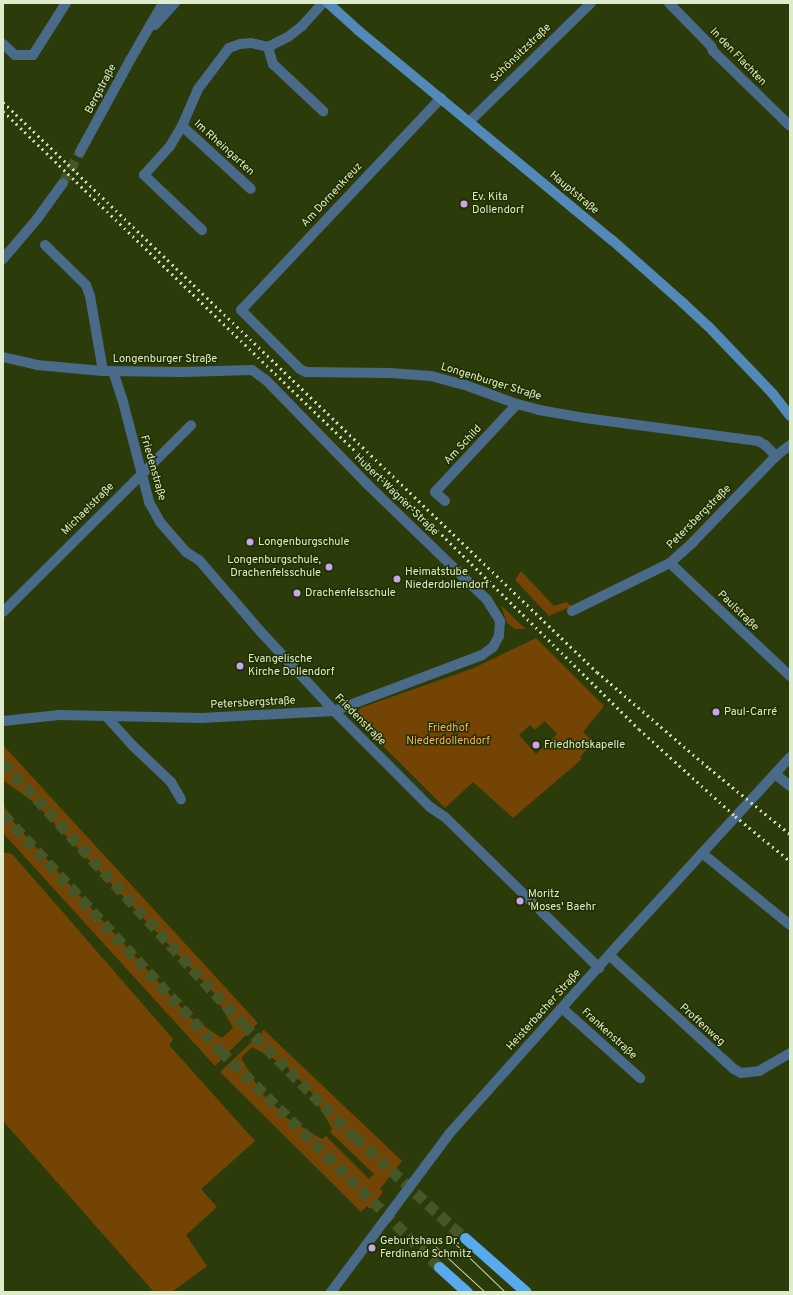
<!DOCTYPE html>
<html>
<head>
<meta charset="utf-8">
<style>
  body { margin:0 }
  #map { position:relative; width:793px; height:1295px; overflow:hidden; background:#2b3b0a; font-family:Overpass,sans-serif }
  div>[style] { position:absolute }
  .green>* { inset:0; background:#734403 }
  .tertiary-tunnel>* { height:10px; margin-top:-5px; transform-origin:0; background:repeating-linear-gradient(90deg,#465627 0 10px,transparent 0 15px) }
  .trunk-tunnel>* { height:11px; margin-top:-5.5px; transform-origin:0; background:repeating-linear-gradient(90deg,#465627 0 11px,transparent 0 16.5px) }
  .minor>* { height:10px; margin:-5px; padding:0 5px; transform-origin:5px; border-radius:5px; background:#496b89 }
  .tertiary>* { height:10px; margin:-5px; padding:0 5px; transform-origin:5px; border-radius:5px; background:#496b89 }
  .secondary>* { height:10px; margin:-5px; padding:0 5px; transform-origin:5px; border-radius:5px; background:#5289b8 }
  .trunk>* { height:11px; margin:-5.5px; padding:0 5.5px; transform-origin:5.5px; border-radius:5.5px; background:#58aaec }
  .tram>* { height:1px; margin:-0.5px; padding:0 0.5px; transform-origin:0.5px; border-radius:0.5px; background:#ccdab7 }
  .rail>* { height:3px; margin-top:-1.5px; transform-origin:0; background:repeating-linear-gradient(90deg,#ccdab7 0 2px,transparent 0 6px) }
  .dots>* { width:11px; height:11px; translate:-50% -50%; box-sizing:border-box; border:2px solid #213000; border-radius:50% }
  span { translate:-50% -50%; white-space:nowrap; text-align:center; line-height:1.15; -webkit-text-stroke:3px #213000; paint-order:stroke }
  .street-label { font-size:11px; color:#deeccb }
  .poi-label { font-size:11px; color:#deeccb }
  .left { translate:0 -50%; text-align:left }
  .right { translate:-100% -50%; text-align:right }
  .park-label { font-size:11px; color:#fbae5b }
  .frame { position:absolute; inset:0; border:4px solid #deeccb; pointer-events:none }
</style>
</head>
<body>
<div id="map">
  <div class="green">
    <i style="clip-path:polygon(521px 571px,554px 606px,566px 602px,572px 606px,549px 616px,515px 580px)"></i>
    <i style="clip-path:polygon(501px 605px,521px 625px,526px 629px,515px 629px,507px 623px)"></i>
    <i style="clip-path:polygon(evenodd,536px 638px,604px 706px,583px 732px,593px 742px,580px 757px,582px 759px,513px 818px,473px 782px,445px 808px,357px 720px,356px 715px,360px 708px,474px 668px,536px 638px,545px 721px,557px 734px,536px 754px,519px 735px,530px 725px,535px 730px,545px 721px)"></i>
    <i style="clip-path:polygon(3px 745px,258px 1023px,215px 1066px,3px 833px,3px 804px,15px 824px,190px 1017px,222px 1038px,233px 1028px,214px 993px,36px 804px,3px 780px)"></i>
    <i style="clip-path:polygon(3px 852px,12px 854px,54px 902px,173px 1039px,169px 1045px,255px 1141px,201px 1189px,217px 1207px,186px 1235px,207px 1266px,172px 1292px,154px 1292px,3px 1121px)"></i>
    <i style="clip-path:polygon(evenodd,264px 1030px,402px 1161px,380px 1189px,383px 1192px,370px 1209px,367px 1206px,361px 1212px,220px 1072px,264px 1030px,252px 1047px,286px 1066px,312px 1093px,332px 1129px,330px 1132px,374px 1174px,369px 1179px,326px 1136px,322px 1139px,287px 1118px,261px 1092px,241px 1058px,252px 1047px)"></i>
  </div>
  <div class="tertiary-tunnel">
    <i style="left:63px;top:183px;width:35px;rotate:-61deg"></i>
  </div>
  <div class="trunk-tunnel">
    <i style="left:3px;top:762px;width:355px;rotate:47.5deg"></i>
    <i style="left:243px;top:1024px;width:159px;rotate:45.3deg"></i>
    <i style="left:355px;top:1137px;width:149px;rotate:42.6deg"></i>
    <i style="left:3px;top:814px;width:321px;rotate:47.4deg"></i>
    <i style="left:220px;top:1050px;width:308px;rotate:44.7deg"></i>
  </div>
  <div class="minor">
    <i style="left:669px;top:3px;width:60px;rotate:45.7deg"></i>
    <i style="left:711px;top:46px;width:5px;rotate:68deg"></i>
    <i style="left:713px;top:51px;width:107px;rotate:44.2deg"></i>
    <i style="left:3px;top:44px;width:16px;rotate:43deg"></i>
    <i style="left:15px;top:55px;width:18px"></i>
    <i style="left:33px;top:55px;width:62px;rotate:-57.6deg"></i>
    <i style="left:268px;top:47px;width:18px;rotate:74deg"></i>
    <i style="left:273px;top:64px;width:69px;rotate:43.2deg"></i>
    <i style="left:441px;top:98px;width:291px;rotate:133.3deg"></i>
    <i style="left:241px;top:310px;width:83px;rotate:45deg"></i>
    <i style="left:300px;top:369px;width:7px;rotate:27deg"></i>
    <i style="left:306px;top:372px;width:84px;rotate:0.7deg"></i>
    <i style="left:390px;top:373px;width:41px;rotate:4.2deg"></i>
    <i style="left:431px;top:376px;width:35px;rotate:15deg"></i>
    <i style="left:465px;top:385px;width:55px;rotate:20.1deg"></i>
    <i style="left:517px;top:404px;width:23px;rotate:15deg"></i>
    <i style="left:539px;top:410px;width:47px;rotate:9.9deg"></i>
    <i style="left:585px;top:418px;width:175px;rotate:7.6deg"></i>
    <i style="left:758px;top:441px;width:8px;rotate:30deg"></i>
    <i style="left:765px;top:445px;width:16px;rotate:45deg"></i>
    <i style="left:469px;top:122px;width:170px;rotate:-44.3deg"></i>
    <i style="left:182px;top:126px;width:93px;rotate:42.4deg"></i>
    <i style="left:202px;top:230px;width:80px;rotate:-136.5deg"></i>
    <i style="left:144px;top:175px;width:39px;rotate:-48deg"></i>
    <i style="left:170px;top:146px;width:23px;rotate:-59deg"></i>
    <i style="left:182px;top:126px;width:40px;rotate:-66.6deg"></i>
    <i style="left:198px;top:89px;width:51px;rotate:-52.9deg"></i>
    <i style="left:229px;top:48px;width:12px;rotate:-20deg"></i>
    <i style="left:240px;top:44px;width:11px;rotate:-5deg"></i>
    <i style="left:251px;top:43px;width:17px;rotate:13deg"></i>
    <i style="left:268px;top:47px;width:22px;rotate:-27deg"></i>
    <i style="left:288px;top:37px;width:18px;rotate:-38deg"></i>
    <i style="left:302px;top:26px;width:31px;rotate:-48deg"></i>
    <i style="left:45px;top:245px;width:57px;rotate:44.3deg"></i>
    <i style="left:86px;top:285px;width:12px;rotate:70deg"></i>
    <i style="left:90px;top:296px;width:76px;rotate:80.2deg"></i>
    <i style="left:3px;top:357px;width:35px;rotate:13deg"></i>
    <i style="left:37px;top:365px;width:66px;rotate:5.2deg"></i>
    <i style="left:103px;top:371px;width:80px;rotate:0.7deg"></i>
    <i style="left:183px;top:372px;width:69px;rotate:-1.7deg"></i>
    <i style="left:252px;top:370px;width:17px;rotate:36deg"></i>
    <i style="left:266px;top:380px;width:144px;rotate:45.8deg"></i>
    <i style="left:366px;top:483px;width:168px;rotate:44deg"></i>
    <i style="left:487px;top:600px;width:25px;rotate:58deg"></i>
    <i style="left:500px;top:621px;width:15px;rotate:94deg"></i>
    <i style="left:499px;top:636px;width:13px;rotate:119deg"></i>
    <i style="left:493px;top:647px;width:14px;rotate:144deg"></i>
    <i style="left:482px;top:655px;width:158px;rotate:159.3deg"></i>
    <i style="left:334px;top:711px;width:132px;rotate:177deg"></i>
    <i style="left:202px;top:718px;width:143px;rotate:-178.8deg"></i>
    <i style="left:59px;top:715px;width:56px;rotate:173.9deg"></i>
    <i style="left:113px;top:371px;width:28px;rotate:72deg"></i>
    <i style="left:122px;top:398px;width:107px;rotate:75.4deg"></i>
    <i style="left:149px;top:502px;width:23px;rotate:61deg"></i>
    <i style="left:160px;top:522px;width:40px;rotate:49deg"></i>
    <i style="left:186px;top:552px;width:15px;rotate:32deg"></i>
    <i style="left:199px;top:560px;width:94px;rotate:49.3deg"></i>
    <i style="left:260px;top:631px;width:109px;rotate:47.2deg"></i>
    <i style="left:334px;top:711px;width:136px;rotate:45deg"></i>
    <i style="left:430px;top:807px;width:18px;rotate:34deg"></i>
    <i style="left:445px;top:817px;width:216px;rotate:44.4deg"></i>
    <i style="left:445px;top:501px;width:13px;rotate:-138deg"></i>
    <i style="left:435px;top:492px;width:120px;rotate:-47deg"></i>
    <i style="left:670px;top:563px;width:165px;rotate:43.3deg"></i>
    <i style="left:572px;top:611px;width:109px;rotate:-26.1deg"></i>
    <i style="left:670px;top:563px;width:31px;rotate:-42deg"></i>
    <i style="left:693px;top:542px;width:120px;rotate:-46deg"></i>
    <i style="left:776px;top:456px;width:18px;rotate:-38deg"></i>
    <i style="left:3px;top:612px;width:265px;rotate:-44.8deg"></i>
    <i style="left:106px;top:716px;width:39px;rotate:48deg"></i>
    <i style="left:132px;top:745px;width:54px;rotate:43.5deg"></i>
    <i style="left:171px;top:782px;width:20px;rotate:60deg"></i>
    <i style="left:775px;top:774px;width:19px;rotate:39deg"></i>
    <i style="left:702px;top:853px;width:114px;rotate:39.3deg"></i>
    <i style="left:609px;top:955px;width:169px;rotate:42.4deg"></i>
    <i style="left:734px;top:1069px;width:8px;rotate:30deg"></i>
    <i style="left:741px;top:1073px;width:18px;rotate:-6deg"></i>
    <i style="left:759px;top:1071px;width:36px;rotate:-30deg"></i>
    <i style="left:562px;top:1008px;width:105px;rotate:41.9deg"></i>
  </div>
  <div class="tertiary">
    <i style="left:155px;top:25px;width:30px;rotate:-48deg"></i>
    <i style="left:80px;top:152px;width:102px;rotate:-61.4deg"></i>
    <i style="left:129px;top:62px;width:68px;rotate:-60deg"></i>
    <i style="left:3px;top:259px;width:52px;rotate:-49.6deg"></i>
    <i style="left:37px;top:219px;width:44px;rotate:-54.2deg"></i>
    <i style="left:331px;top:1292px;width:197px;rotate:-53.2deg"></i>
    <i style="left:449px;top:1134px;width:254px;rotate:-48.2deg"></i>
    <i style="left:618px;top:945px;width:255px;rotate:-47.5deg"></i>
  </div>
  <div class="secondary">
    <i style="left:328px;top:3px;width:42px;rotate:42.1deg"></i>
    <i style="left:359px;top:31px;width:328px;rotate:39.6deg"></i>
    <i style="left:612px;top:240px;width:95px;rotate:41.6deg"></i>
    <i style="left:683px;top:303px;width:34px;rotate:43deg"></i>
    <i style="left:708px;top:326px;width:94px;rotate:46.3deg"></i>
    <i style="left:773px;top:394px;width:28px;rotate:52deg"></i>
  </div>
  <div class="trunk">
    <i style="left:465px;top:1238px;width:81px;rotate:41.5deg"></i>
    <i style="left:439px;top:1267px;width:38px;rotate:42deg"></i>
  </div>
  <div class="tram">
    <i style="left:446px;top:1235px;width:82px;rotate:44deg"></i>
    <i style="left:436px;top:1247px;width:67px;rotate:42.6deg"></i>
  </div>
  <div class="rail">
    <i style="left:3px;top:102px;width:823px;rotate:43.82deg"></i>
    <i style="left:597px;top:672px;width:148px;rotate:40.6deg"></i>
    <i style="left:709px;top:768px;width:104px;rotate:39.2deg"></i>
    <i style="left:3px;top:111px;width:598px;rotate:43.98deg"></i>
    <i style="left:433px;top:526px;width:289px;rotate:44.6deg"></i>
    <i style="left:639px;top:729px;width:130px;rotate:42.2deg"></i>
    <i style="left:735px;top:816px;width:71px;rotate:39.3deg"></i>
  </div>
  <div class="dots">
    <i style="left:464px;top:204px;background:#c8a5ee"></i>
    <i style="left:250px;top:542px;background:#c8a5ee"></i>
    <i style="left:329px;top:567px;background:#c8a5ee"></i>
    <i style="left:397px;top:579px;background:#c8a5ee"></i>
    <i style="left:297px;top:593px;background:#c8a5ee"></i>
    <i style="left:240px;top:666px;background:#c8a5ee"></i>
    <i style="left:716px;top:712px;background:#c8a5ee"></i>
    <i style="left:536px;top:745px;background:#c8a5ee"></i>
    <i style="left:520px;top:901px;background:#c8a5ee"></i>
    <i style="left:372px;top:1248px;background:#c8a5ee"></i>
  </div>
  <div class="street-label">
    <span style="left:521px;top:53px;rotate:-44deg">Schönsitzstraße</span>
    <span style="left:738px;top:57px;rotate:46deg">In den Flachten</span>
    <span style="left:101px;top:89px;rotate:-62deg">Bergstraße</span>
    <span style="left:224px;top:148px;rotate:42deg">Im Rheingarten</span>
    <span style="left:574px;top:193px;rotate:40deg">Hauptstraße</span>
    <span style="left:332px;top:195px;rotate:-47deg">Am Dornenkreuz</span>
    <span style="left:165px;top:359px">Longenburger Straße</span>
    <span style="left:491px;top:382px;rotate:17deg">Longenburger Straße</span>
    <span style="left:463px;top:445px;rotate:-47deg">Am Schild</span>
    <span style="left:153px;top:468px;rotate:74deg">Friedenstraße</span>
    <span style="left:396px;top:495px;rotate:44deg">Hubert-Wagner-Straße</span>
    <span style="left:88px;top:509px;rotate:-45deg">Michaelstraße</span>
    <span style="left:699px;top:517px;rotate:-45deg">Petersbergstraße</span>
    <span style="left:738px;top:611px;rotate:44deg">Paulstraße</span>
    <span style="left:253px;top:703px;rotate:-3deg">Petersbergstraße</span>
    <span style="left:360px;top:720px;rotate:45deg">Friedenstraße</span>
    <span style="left:544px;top:1010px;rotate:-48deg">Heisterbacher Straße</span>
    <span style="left:702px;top:1025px;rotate:42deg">Proffenweg</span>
    <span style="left:609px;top:1034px;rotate:42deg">Frankenstraße</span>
  </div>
  <div class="poi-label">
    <span class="left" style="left:472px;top:204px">Ev. Kita<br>Dollendorf</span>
    <span class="left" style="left:258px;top:542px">Longenburgschule</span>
    <span class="right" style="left:321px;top:567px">Longenburgschule,<br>Drachenfelsschule</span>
    <span class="left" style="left:405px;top:579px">Heimatstube<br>Niederdollendorf</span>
    <span class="left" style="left:305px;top:593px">Drachenfelsschule</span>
    <span class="left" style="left:248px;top:666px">Evangelische<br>Kirche Dollendorf</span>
    <span class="left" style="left:724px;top:712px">Paul-Carré</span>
    <span class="left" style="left:544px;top:745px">Friedhofskapelle</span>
    <span class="left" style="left:528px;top:901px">Moritz<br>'Moses' Baehr</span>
    <span class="left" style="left:380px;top:1248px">Geburtshaus Dr.<br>Ferdinand Schmitz</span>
  </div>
  <div class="park-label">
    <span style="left:448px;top:735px">Friedhof<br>Niederdollendorf</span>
  </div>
  <div class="frame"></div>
</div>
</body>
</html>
